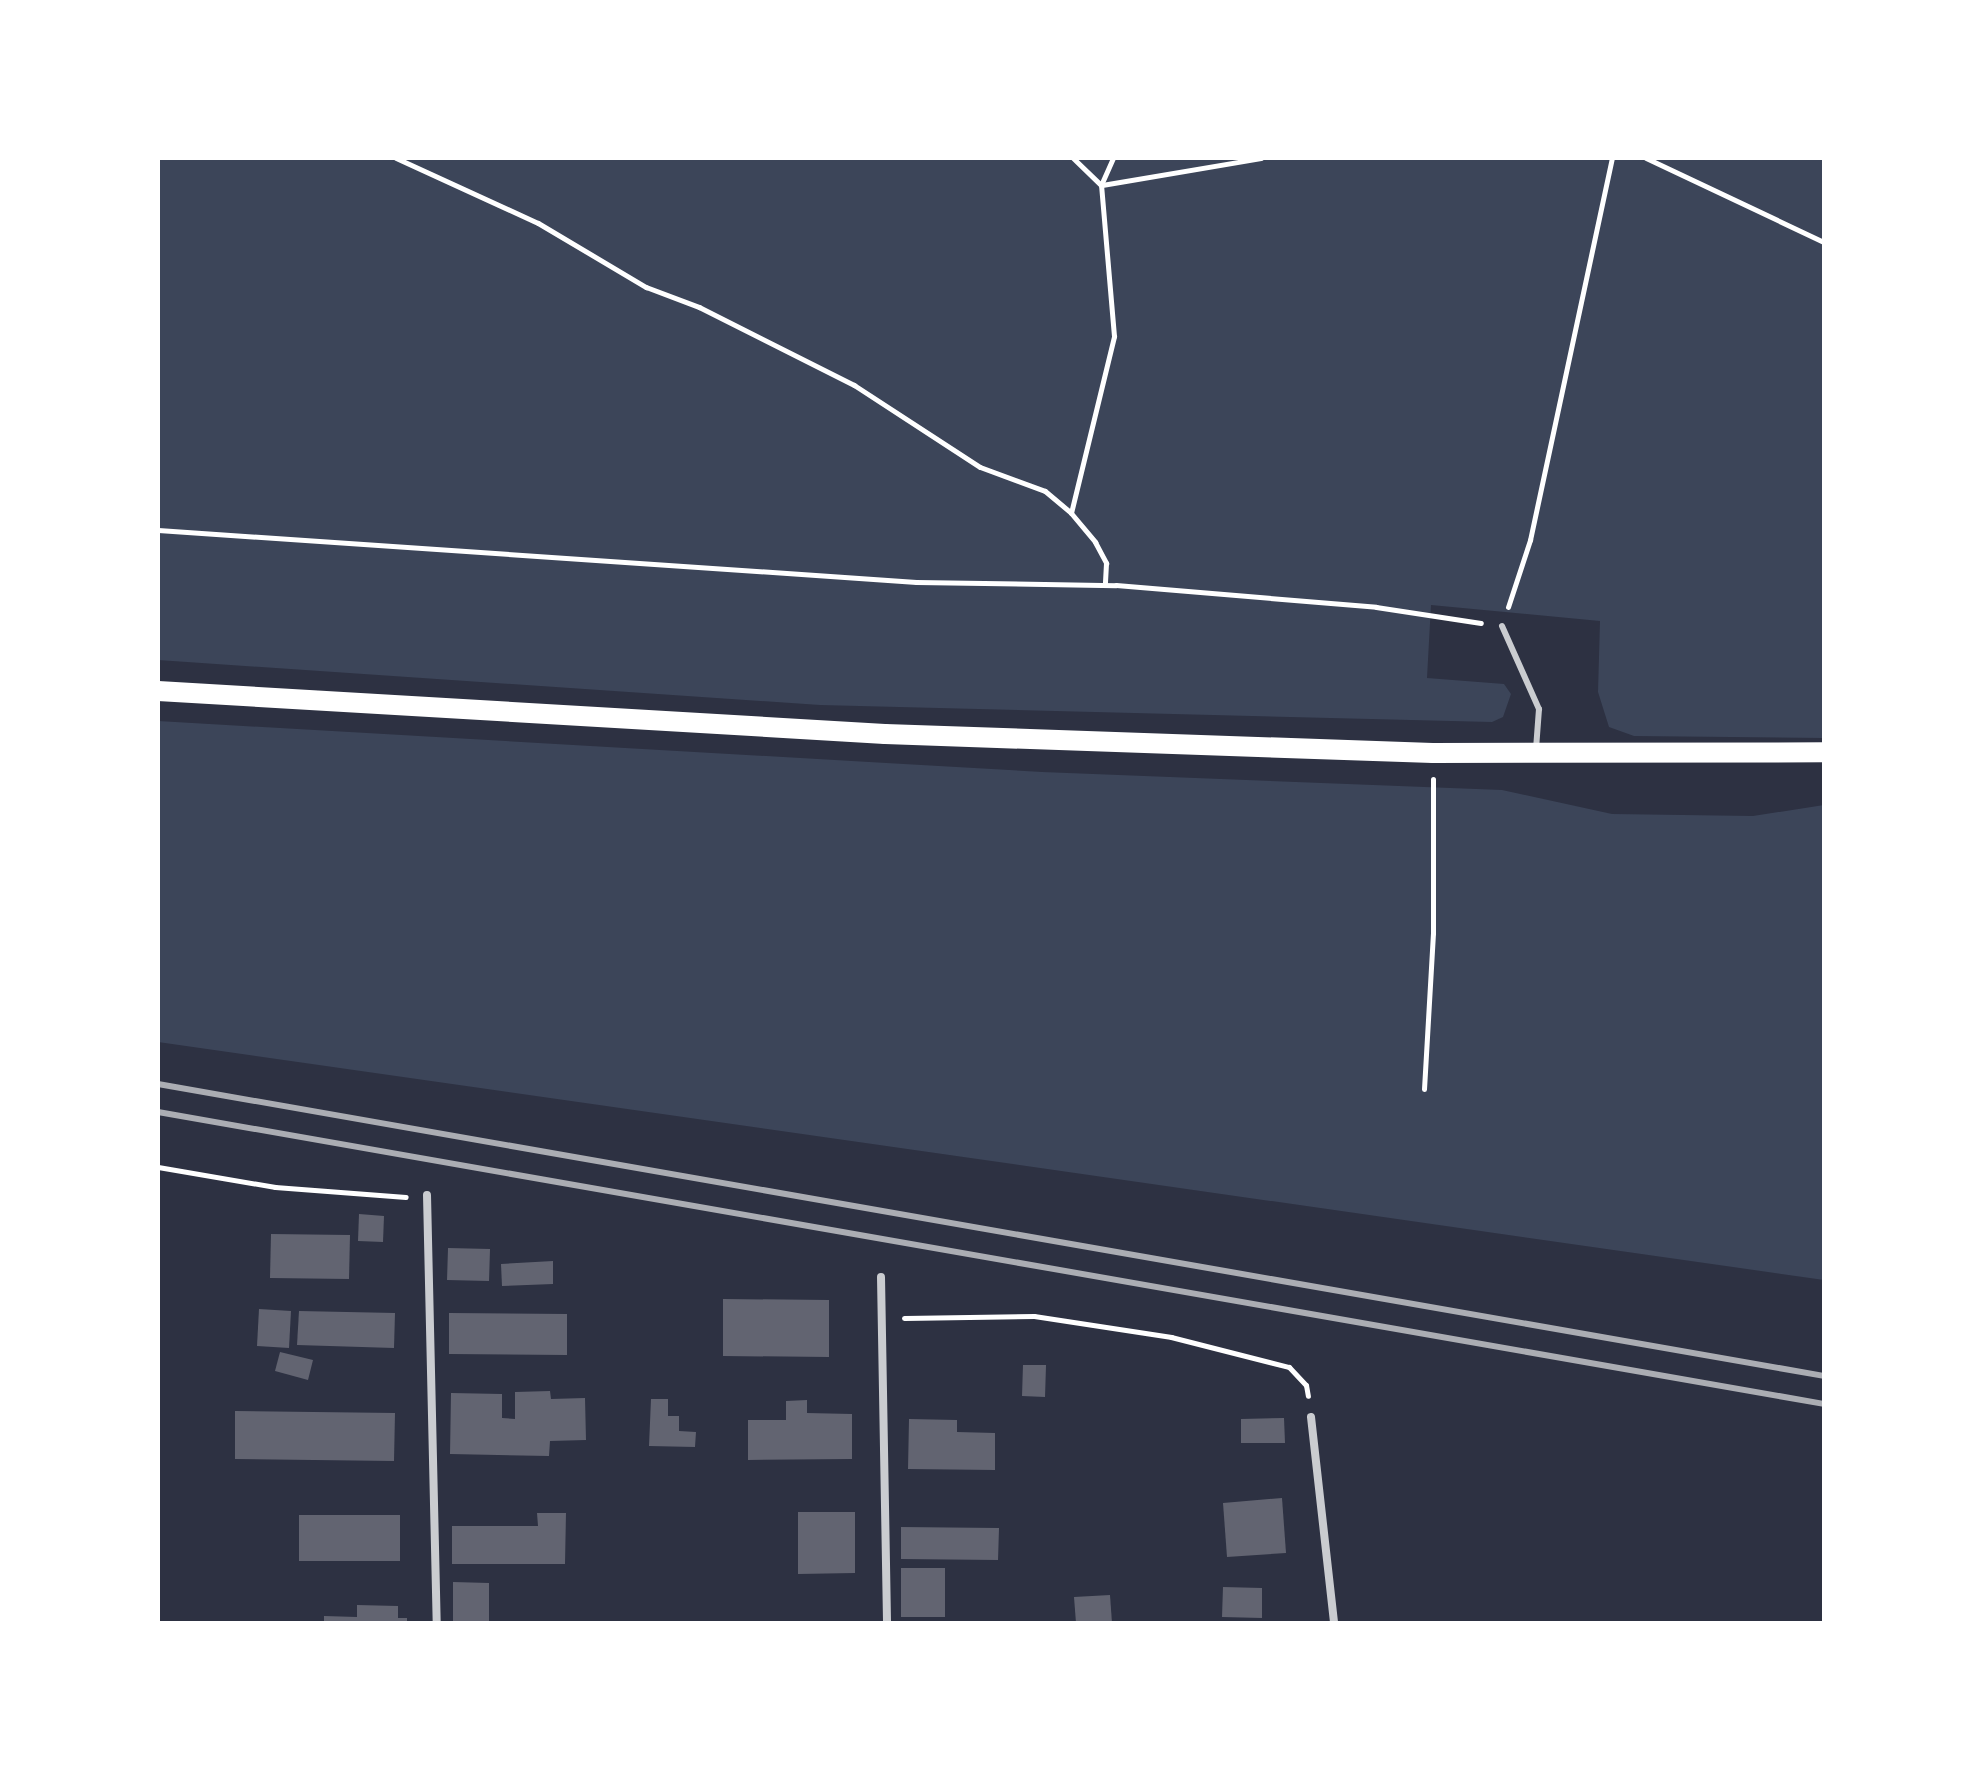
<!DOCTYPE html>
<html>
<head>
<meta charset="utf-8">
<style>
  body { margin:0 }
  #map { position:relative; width:1982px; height:1781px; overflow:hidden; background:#2d3142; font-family:"Asap Condensed",sans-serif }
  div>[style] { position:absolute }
  .green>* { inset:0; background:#3c4559 }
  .building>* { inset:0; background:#626471 }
  .path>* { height:5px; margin:-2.5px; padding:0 2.5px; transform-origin:2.5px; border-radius:2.5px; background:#fff }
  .service>* { height:6px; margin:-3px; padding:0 3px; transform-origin:3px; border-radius:3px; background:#caccd0 }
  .minor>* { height:8px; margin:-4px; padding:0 4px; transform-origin:4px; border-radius:4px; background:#caccd0 }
  .primary>* { height:20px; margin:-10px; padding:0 10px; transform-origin:10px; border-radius:10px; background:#fff }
  .rail>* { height:6px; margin:-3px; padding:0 3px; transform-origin:3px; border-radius:3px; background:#abadb3 }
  span { translate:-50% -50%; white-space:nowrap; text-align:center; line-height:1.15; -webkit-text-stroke:8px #fff; paint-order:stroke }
  .frame { position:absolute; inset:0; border:160px solid #fff; pointer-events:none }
</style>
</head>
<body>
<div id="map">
  <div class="green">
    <i style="clip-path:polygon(158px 158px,1824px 158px,1824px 738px,1634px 736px,1609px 727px,1598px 692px,1600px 621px,1431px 605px,1427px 678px,1504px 684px,1511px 694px,1503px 717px,1492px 722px,820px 705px,158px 660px)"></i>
    <i style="clip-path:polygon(158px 721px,1042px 772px,1502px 790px,1612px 814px,1753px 816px,1824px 805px,1824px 1280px,158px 1042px)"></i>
  </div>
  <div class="building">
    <i style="clip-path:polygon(359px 1214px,384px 1216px,383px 1242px,358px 1241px)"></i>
    <i style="clip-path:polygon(271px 1234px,350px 1235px,349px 1279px,270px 1278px)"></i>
    <i style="clip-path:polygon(448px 1248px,490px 1249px,489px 1281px,447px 1280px)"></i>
    <i style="clip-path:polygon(553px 1261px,553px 1284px,502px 1286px,501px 1264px)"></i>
    <i style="clip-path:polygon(723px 1299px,829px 1300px,829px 1357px,723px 1356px)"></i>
    <i style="clip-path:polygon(259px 1309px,291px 1311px,289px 1348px,257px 1346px)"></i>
    <i style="clip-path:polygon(299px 1311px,395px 1313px,394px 1348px,297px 1345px)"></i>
    <i style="clip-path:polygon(449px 1313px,567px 1314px,567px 1355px,449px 1354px)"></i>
    <i style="clip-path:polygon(280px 1352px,313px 1360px,308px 1380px,275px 1371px)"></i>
    <i style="clip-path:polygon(1023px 1365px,1046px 1365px,1045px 1397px,1022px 1396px)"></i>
    <i style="clip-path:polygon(550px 1391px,551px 1399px,585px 1398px,586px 1440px,550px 1441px,549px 1456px,450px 1454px,451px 1393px,502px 1394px,502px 1418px,515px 1419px,515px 1392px)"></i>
    <i style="clip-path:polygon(651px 1399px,668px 1399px,668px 1416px,679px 1416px,679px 1431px,696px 1432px,695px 1447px,649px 1446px)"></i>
    <i style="clip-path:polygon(807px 1400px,807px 1413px,852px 1414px,852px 1459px,748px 1460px,748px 1420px,786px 1420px,786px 1401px)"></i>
    <i style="clip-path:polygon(235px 1411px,395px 1413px,394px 1461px,235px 1459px)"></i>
    <i style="clip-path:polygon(1284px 1418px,1285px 1443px,1241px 1443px,1241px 1419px)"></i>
    <i style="clip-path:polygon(909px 1419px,957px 1420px,957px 1432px,995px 1433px,995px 1470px,908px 1469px)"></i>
    <i style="clip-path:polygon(1282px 1498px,1286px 1553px,1227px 1557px,1223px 1503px)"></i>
    <i style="clip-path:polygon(798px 1512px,855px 1512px,855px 1573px,798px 1574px)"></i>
    <i style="clip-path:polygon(537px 1513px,566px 1513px,565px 1564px,452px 1564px,452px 1526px,538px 1526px)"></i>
    <i style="clip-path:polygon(299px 1515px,400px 1515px,400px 1561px,299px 1561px)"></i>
    <i style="clip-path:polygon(901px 1527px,999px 1528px,998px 1560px,901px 1559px)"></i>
    <i style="clip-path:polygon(901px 1568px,945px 1568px,945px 1617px,901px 1617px)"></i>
    <i style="clip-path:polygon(453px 1582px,489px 1583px,489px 1623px,453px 1623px)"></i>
    <i style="clip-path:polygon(1223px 1587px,1262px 1588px,1262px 1618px,1222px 1617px)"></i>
    <i style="clip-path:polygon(1110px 1595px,1112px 1623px,1076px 1623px,1074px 1597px)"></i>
    <i style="clip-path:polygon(357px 1605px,398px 1606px,398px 1618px,407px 1618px,407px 1623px,324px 1623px,324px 1616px,357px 1617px)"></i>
  </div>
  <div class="path">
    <i style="left:396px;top:158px;width:156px;rotate:24.6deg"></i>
    <i style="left:538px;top:223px;width:126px;rotate:30.7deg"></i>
    <i style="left:646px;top:287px;width:57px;rotate:20.7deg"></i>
    <i style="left:699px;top:307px;width:174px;rotate:26.7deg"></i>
    <i style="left:854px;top:385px;width:150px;rotate:33.1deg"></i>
    <i style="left:980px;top:467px;width:69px;rotate:20.3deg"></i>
    <i style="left:1045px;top:491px;width:34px;rotate:40deg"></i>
    <i style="left:1071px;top:513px;width:38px;rotate:50deg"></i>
    <i style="left:1095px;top:542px;width:24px;rotate:62deg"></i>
    <i style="left:1106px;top:563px;width:21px;rotate:93deg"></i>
    <i style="left:1073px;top:158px;width:39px;rotate:44deg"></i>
    <i style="left:1646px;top:158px;width:197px;rotate:25.3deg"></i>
    <i style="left:1102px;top:185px;width:161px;rotate:-9.6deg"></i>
    <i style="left:1071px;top:513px;width:182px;rotate:-76.3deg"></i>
    <i style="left:1114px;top:336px;width:152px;rotate:-94.9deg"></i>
    <i style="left:1101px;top:185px;width:30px;rotate:-66deg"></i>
    <i style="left:158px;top:530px;width:760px;rotate:3.92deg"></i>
    <i style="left:916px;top:582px;width:200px;rotate:0.9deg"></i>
    <i style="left:1116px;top:585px;width:261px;rotate:4.8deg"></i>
    <i style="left:1376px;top:607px;width:106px;rotate:8.7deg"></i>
    <i style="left:1508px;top:607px;width:71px;rotate:-71.8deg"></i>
    <i style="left:1530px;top:540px;width:391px;rotate:-77.9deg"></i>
    <i style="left:1424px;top:1089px;width:156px;rotate:-86.7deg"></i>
    <i style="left:1433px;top:933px;width:154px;rotate:-90deg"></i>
    <i style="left:158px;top:1167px;width:119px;rotate:9.7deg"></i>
    <i style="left:275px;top:1187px;width:131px;rotate:4.4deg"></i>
    <i style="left:904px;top:1318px;width:130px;rotate:-0.9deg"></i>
    <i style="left:1034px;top:1316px;width:139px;rotate:8.7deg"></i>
    <i style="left:1171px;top:1337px;width:122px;rotate:14.3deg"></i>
    <i style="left:1289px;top:1367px;width:25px;rotate:47deg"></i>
    <i style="left:1306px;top:1385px;width:11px;rotate:80deg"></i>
  </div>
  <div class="service">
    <i style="left:1502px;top:626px;width:91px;rotate:66deg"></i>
    <i style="left:1539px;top:709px;width:40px;rotate:94.3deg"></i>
  </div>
  <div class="minor">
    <i style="left:427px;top:1195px;width:428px;rotate:88.7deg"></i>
    <i style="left:881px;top:1277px;width:346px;rotate:89deg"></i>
    <i style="left:1311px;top:1417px;width:207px;rotate:83.6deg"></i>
  </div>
  <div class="primary">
    <i style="left:158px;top:691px;width:728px;rotate:3.38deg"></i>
    <i style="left:885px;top:734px;width:548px;rotate:1.99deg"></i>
    <i style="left:1433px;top:753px;width:391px;rotate:-0.1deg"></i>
  </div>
  <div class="rail">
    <i style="left:158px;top:1084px;width:1691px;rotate:9.94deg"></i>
    <i style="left:158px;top:1112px;width:1691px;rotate:9.94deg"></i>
  </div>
  <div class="frame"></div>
</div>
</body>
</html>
